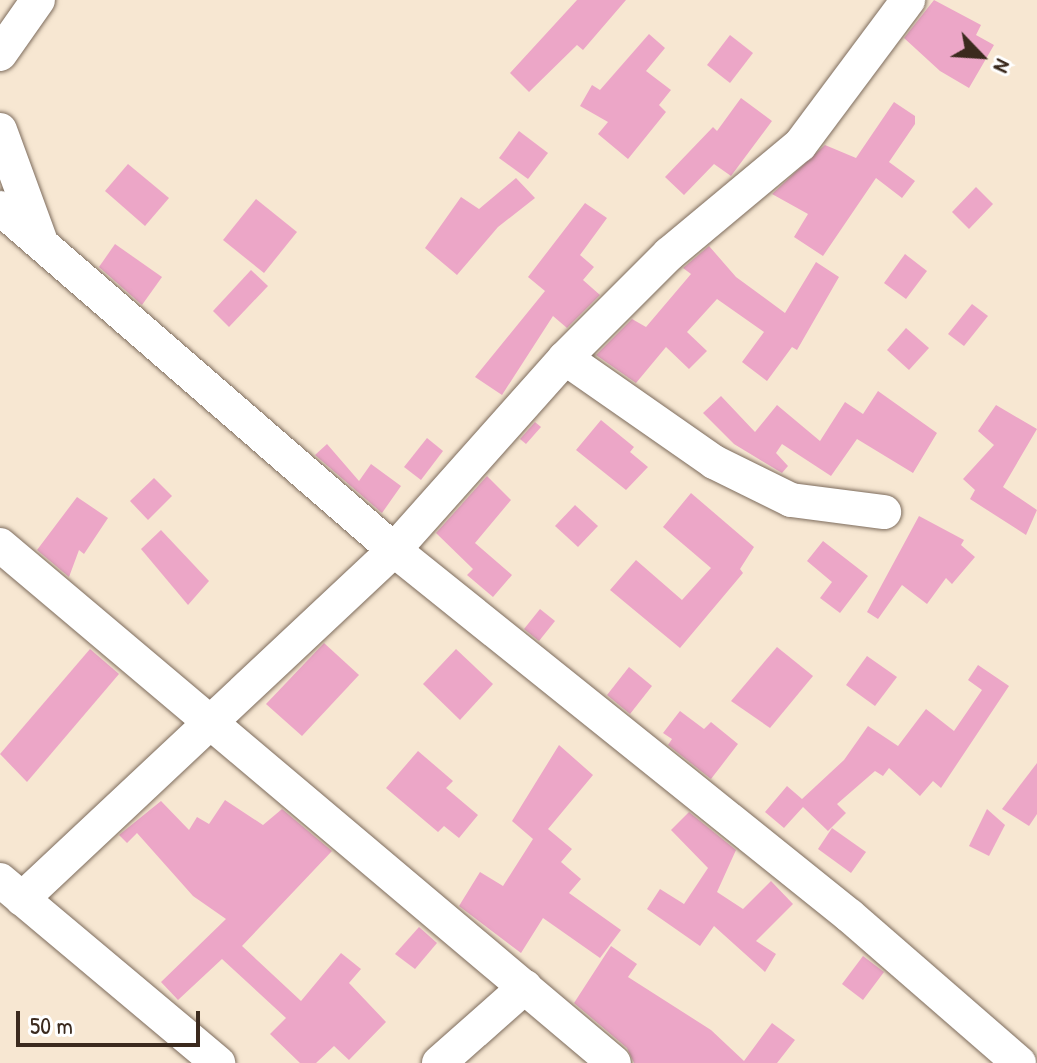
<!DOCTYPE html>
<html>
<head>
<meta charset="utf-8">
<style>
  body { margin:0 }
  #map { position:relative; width:1037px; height:1063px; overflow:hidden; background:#f7e7d2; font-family:"Patrick Hand",sans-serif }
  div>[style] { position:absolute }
  .building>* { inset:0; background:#eca6c7 }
  .roads { filter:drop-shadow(0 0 2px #7d6c5d) drop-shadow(0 0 2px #7d6c5d) }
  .minor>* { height:34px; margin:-17px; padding:0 17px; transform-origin:17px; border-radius:17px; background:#fff }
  span { translate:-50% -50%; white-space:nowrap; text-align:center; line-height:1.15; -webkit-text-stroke:6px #fff; paint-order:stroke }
  .north { position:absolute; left:941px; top:16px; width:80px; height:80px; -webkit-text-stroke:6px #fff; paint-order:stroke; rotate:115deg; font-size:22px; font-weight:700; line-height:32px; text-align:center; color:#3b2a1e }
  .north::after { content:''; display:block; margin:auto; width:28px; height:36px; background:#3b2a1e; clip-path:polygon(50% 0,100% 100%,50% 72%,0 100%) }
  .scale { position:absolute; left:16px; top:1011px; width:184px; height:36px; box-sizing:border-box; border:4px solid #3b2a1e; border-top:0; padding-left:10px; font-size:24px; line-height:28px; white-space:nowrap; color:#3b2a1e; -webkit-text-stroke:6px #fff; paint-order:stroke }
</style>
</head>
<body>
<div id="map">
  <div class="building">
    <i style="clip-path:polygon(577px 0,626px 0,583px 50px,577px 45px,529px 92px,510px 73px)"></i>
    <i style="clip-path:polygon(934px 0,981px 25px,976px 35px,994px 45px,969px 88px,940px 71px,904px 38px)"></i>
    <i style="clip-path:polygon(649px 34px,665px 48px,646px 71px,671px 90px,659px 105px,666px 112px,628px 159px,598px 134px,608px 122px,580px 106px,592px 85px,600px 90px)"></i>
    <i style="clip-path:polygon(730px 35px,753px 53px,730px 83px,707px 65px)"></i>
    <i style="clip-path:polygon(741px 98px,772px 121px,731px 176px,714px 164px,684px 195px,665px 177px,713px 127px,717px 131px)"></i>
    <i style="clip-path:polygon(894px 102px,915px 116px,915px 124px,889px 162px,915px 181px,902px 198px,876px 178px,823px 256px,794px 237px,808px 214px,772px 194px,825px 145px,856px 158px)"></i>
    <i style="clip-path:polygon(519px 131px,548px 153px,528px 179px,499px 158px)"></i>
    <i style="clip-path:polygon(128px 164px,169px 198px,145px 226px,105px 191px)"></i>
    <i style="clip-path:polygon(516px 178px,535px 198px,498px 227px,457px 275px,425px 248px,461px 197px,479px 209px)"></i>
    <i style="clip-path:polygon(976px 187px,993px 204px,969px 229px,952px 212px)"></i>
    <i style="clip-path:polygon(256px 199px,297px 232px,264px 273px,223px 240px)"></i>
    <i style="clip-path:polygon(585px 203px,607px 218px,580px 255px,594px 267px,583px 280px,600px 295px,567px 328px,553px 316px,502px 395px,475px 377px,545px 291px,528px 277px)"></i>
    <i style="clip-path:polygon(115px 244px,162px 277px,142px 305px,99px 267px)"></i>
    <i style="clip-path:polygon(709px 246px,736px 277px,785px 313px,816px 262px,839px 277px,797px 350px,792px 347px,767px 381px,742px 362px,764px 332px,717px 299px,687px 332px,707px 351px,689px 369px,666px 347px,636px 383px,596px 355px,632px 319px,646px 327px,691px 274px,683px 268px)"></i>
    <i style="clip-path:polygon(905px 254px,927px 271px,906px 299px,884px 283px)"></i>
    <i style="clip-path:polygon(251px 270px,268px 286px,229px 327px,213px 311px)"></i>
    <i style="clip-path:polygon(972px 304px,988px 316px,964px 346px,948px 334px)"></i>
    <i style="clip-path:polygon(906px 328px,929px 348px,909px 370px,887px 350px)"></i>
    <i style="clip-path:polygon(878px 391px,937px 433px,913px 473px,857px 439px,831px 476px,782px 444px,776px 453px,788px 466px,782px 473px,734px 444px,703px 413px,721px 396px,755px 432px,777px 405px,820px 441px,845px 402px,863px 414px)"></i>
    <i style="clip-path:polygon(996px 405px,1037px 429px,1003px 487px,1037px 510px,1026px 535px,970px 499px,975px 490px,963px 479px,994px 445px,978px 431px)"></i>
    <i style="clip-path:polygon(601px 420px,634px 447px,630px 452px,648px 467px,626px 490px,576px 450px)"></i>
    <i style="clip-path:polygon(535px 422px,541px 427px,526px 444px,520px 439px)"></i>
    <i style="clip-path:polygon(427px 438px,443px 451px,421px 480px,404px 467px)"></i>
    <i style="clip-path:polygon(327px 444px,359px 481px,371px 464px,401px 486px,382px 513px,315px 455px)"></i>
    <i style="clip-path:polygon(487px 476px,511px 500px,475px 543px,512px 575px,493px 597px,467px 575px,473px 569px,436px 533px)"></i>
    <i style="clip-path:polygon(154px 478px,172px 496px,148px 520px,130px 501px)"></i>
    <i style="clip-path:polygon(691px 493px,754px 547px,740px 569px,743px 573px,680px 648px,610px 590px,636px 560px,682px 600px,711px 568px,663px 527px)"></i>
    <i style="clip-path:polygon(77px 497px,108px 518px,84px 554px,79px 550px,69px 577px,37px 550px)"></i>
    <i style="clip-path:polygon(575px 505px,598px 526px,578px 547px,555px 526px)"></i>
    <i style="clip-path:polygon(919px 516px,964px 540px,961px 545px,975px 557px,952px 584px,946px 578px,927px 604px,902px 585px,878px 619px,867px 612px)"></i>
    <i style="clip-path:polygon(161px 530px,209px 581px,188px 605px,141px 549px)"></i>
    <i style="clip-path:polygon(823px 541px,868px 576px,840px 613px,820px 598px,832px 582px,807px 561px)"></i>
    <i style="clip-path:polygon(540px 609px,555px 621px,539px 641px,524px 629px)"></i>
    <i style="clip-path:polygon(324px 643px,359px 675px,302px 736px,266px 704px)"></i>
    <i style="clip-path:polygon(777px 647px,813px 676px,770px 728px,731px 701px)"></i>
    <i style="clip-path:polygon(90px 649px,119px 674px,27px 782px,0 754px)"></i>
    <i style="clip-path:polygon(456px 649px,493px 684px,460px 720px,423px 684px)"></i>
    <i style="clip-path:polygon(867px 656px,897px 677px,875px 706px,846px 685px)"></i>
    <i style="clip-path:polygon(978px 665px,1009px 686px,941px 788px,933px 781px,920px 796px,889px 768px,883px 776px,875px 771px,837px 804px,846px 813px,828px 831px,803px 807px,784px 828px,765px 812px,787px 786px,802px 799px,844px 760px,868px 726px,898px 746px,926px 709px,954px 731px,982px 690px,968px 680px)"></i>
    <i style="clip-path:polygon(629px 667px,652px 686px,630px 714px,607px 695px)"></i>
    <i style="clip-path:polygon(680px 711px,704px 729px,711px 722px,738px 744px,711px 779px,668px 745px,672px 739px,663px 733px)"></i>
    <i style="clip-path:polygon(559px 745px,593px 775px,548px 829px,572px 849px,561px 862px,581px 879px,569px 893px,621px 930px,600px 958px,543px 918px,521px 953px,459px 906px,480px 872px,503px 886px,533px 839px,512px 821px)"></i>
    <i style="clip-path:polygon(418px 751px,453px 781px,446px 788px,478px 815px,459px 838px,444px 826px,438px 832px,386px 788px)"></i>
    <i style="clip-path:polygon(1037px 763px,1037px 814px,1029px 826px,1002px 809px)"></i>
    <i style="clip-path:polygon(225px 800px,263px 825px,282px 809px,332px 851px,242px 946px,301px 1001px,341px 953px,361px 969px,349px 983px,386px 1022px,349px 1060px,334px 1046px,316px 1063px,300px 1063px,270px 1034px,286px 1018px,222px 959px,178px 1000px,161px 982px,226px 919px,193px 896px,137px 833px,127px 843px,119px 835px,161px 801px,189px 830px,197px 817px,209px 824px)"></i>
    <i style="clip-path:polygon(987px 809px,1005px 825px,989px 856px,969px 846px)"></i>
    <i style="clip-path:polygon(689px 812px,736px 850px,717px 892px,743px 909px,771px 881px,793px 904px,756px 941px,776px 954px,765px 972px,714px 926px,700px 946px,647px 909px,660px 889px,684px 904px,708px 868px,671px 830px)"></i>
    <i style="clip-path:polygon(832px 828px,866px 852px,851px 873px,818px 849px)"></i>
    <i style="clip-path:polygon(419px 927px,437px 943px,415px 969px,395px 954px)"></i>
    <i style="clip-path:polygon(611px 946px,637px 964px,628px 977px,711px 1030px,744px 1061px,772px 1023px,795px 1040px,777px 1063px,634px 1063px,627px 1048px,574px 1003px)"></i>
    <i style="clip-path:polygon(863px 956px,884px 972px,863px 1000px,842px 984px)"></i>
  </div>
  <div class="roads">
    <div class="minor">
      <i style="left:0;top:54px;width:66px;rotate:-54.9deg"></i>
      <i style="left:0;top:130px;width:119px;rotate:69.9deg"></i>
      <i style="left:0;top:208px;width:522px;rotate:40.96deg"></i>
      <i style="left:394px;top:550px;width:585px;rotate:38.75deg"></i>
      <i style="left:850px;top:916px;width:224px;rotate:41deg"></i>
      <i style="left:565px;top:358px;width:182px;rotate:34.9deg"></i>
      <i style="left:714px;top:462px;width:86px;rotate:26.3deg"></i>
      <i style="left:791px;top:500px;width:94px;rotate:7.4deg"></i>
      <i style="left:0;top:545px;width:803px;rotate:40.15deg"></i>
      <i style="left:0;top:880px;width:285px;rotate:40deg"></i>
      <i style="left:22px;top:899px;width:510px;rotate:-43.17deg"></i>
      <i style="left:394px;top:550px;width:257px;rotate:-48.3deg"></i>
      <i style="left:565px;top:358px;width:147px;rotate:-45deg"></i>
      <i style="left:669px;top:254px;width:170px;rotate:-39.8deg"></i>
      <i style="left:800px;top:145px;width:181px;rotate:-53.3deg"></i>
      <i style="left:439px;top:1063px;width:115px;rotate:-41.5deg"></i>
    </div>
  </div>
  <div class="north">N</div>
  <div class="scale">50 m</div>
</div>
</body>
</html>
